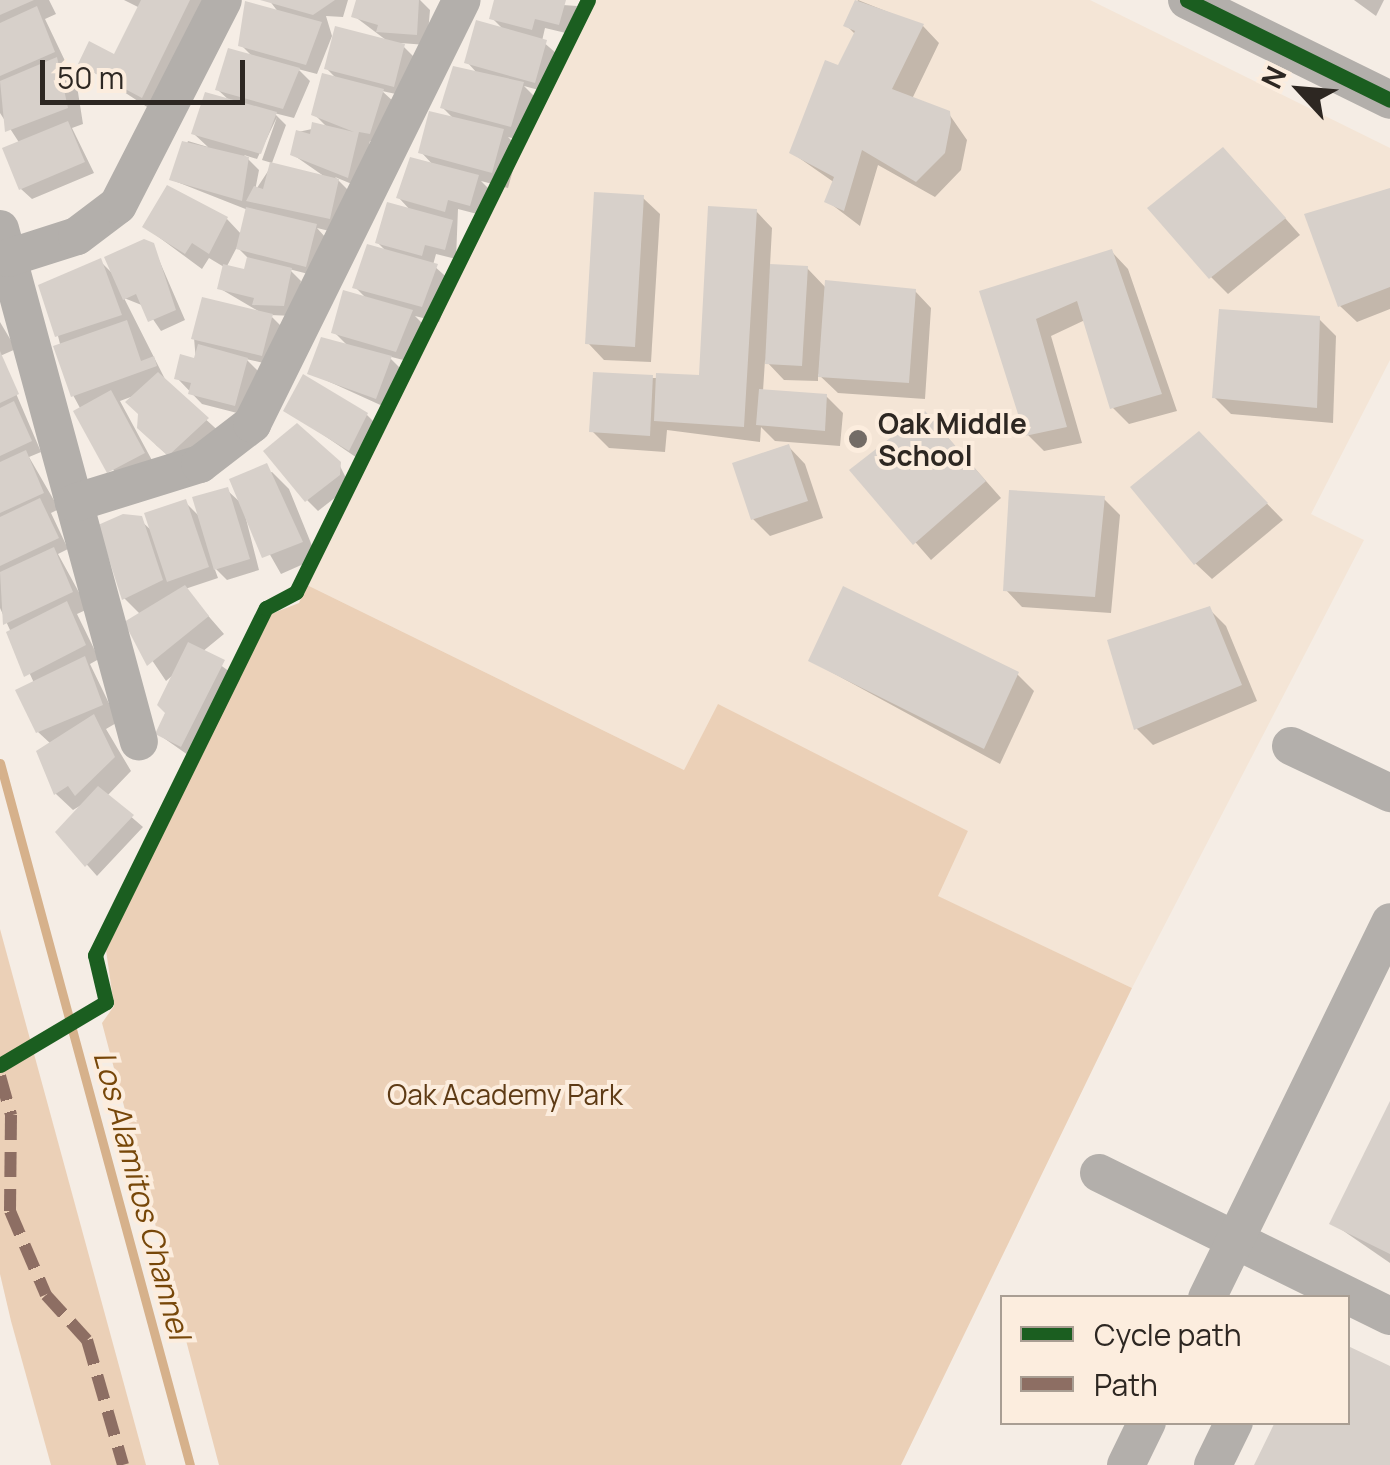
<!DOCTYPE html>
<html>
<head>
<meta charset="utf-8">
<style>
  body { margin:0 }
  #map { position:relative; width:1390px; height:1465px; overflow:hidden; background:#f5ede5; font-family:Manrope,sans-serif }
  div>[style] { position:absolute }
  .built>* { inset:0; background:#f4e5d6 }
  .green>* { inset:0; background:#ebd0b7 }
  .shadow>* { inset:0; background:#0003 }
  .stream>* { height:9px; margin:-4.5px; padding:0 4.5px; transform-origin:4.5px; border-radius:4.5px; background:#d6b18b }
  .building>* { inset:0; background:#d7d0ca }
  .minor>* { height:38px; margin:-19px; padding:0 19px; transform-origin:19px; border-radius:19px; background:#b3afab }
  .quiet>* { height:12px; margin-top:-6px; transform-origin:0; background:repeating-linear-gradient(90deg,#8d6e63 0 25px,transparent 0 37px) }
  .cycleway>* { height:15px; margin:-7.5px; padding:0 7.5px; transform-origin:7.5px; border-radius:7.5px; background:#1b5e20 }
  .dots>* { width:28px; height:28px; translate:-50% -50%; box-sizing:border-box; border:5px solid #fcedde; border-radius:50% }
  span { translate:-50% -50%; white-space:nowrap; text-align:center; line-height:1.15; -webkit-text-stroke:8px #fcedde; paint-order:stroke }
  .poi-label { font-size:28px; color:#2d2722; font-weight:700 }
  .left { translate:0 -50%; text-align:left }
  .park-label { font-size:28px; color:#5e3b15 }
  .water-label { font-size:30px; color:#774709; font-style:italic }
  .legend { position:absolute; left:1000px; top:1295px; width:350px; height:130px; box-sizing:border-box; background:#fcedde; border:2px solid #a99e93; margin:0; padding:12px 18px; list-style:none; font-size:30px; color:#2d2722 }
  .legend li { display:flex; align-items:center; gap:20px; height:50px }
  .legend b { width:50px; border:2px solid #a99e93 }
  .north { position:absolute; left:1250px; top:40px; width:100px; height:100px; -webkit-text-stroke:8px #fcedde; paint-order:stroke; rotate:296deg; font-size:28px; font-weight:700; line-height:40px; text-align:center; color:#2d2722 }
  .north::after { content:''; display:block; margin:auto; width:35px; height:45px; background:#2d2722; clip-path:polygon(50% 0,100% 100%,50% 72%,0 100%) }
  .scale { position:absolute; left:40px; top:60px; width:205px; height:45px; box-sizing:border-box; border:5px solid #2d2722; border-top:0; padding-left:12px; font-size:30px; line-height:35px; white-space:nowrap; color:#2d2722; -webkit-text-stroke:8px #fcedde; paint-order:stroke }
</style>
</head>
<body>
<div id="map">
  <div class="built">
    <i style="clip-path:polygon(581px 0,1090px 0,1390px 148px,1390px 360px,1311px 514px,1364px 540px,1132px 988px,937px 896px,968px 831px,718px 705px,684px 770px,307px 585px,292px 586px)"></i>
  </div>
  <div class="green">
    <i style="clip-path:polygon(307px 585px,684px 770px,718px 704px,968px 831px,938px 896px,1132px 988px,901px 1465px,219px 1465px,102px 1023px,114px 1006px,106px 950px,271px 614px,299px 603px)"></i>
    <i style="clip-path:polygon(0 929px,146px 1465px,51px 1465px,11px 1321px,0 1274px)"></i>
  </div>
  <div class="shadow">
    <i style="clip-path:polygon(0 0,49px 0,56px 14px,45px 19px,77px 86px,83px 124px,72px 128px,94px 173px,32px 199px,21px 189px,20px 144px,0 113px)"></i>
    <i style="clip-path:polygon(124px 0,217px 0,164px 118px,81px 64px,115px 57px,140px 8px)"></i>
    <i style="clip-path:polygon(evenodd,269px 0,348px 0,343px 17px,326px 16px,332px 36px,317px 74px,298px 69px,310px 81px,294px 118px,274px 113px,286px 125px,272px 163px,262px 160px,277px 117px,257px 159px,244px 155px,259px 170px,255px 191px,272px 165px,328px 179px,292px 154px,298px 132px,326px 126px,314px 114px,337px 79px,327px 69px,390px 43px,354px 16px,358px 0,420px 0,430px 10px,427px 45px,400px 43px,414px 57px,405px 96px,382px 91px,394px 102px,380px 144px,370px 141px,359px 187px,335px 177px,355px 197px,346px 235px,317px 228px,326px 238px,316px 276px,289px 269px,301px 281px,294px 316px,270px 315px,282px 327px,272px 365px,246px 359px,258px 371px,245px 415px,202px 404px,177px 378px,196px 361px,194px 338px,265px 315px,219px 288px,224px 267px,209px 258px,202px 269px,145px 227px,227px 219px,242px 235px,248px 210px,172px 180px,188px 141px,208px 147px,194px 134px,230px 101px,218px 90px,253px 57px,241px 45px,279px 13px,269px 0,237px 247px,249px 259px,246px 272px,226px 268px,237px 247px)"></i>
    <i style="clip-path:polygon(496px 0,577px 6px,570px 34px,545px 28px,542px 41px,556px 53px,546px 92px,524px 86px,539px 101px,527px 142px,508px 137px,519px 148px,508px 188px,481px 181px,488px 188px,481px 215px,458px 209px,456px 259px,436px 254px,433px 265px,453px 283px,439px 322px,415px 316px,422px 323px,407px 361px,388px 356px,401px 369px,387px 408px,310px 373px,349px 347px,334px 332px,367px 299px,355px 287px,388px 253px,378px 243px,412px 212px,399px 198px,434px 166px,421px 152px,455px 120px,443px 108px,477px 73px,467px 62px,504px 30px,492px 18px)"></i>
    <i style="clip-path:polygon(858px 0,923px 26px,939px 43px,912px 99px,949px 114px,967px 140px,961px 170px,935px 197px,878px 165px,860px 226px,827px 201px,835px 183px,792px 153px,856px 35px,846px 25px)"></i>
    <i style="clip-path:polygon(1354px 0,1384px 0,1376px 16px)"></i>
    <i style="clip-path:polygon(1240px 167px,1300px 235px,1228px 294px,1211px 277px)"></i>
    <i style="clip-path:polygon(1390px 190px,1390px 309px,1357px 322px,1340px 306px)"></i>
    <i style="clip-path:polygon(643px 198px,660px 214px,651px 362px,604px 360px,588px 343px)"></i>
    <i style="clip-path:polygon(756px 211px,772px 228px,770px 266px,807px 268px,827px 289px,915px 291px,931px 308px,925px 399px,838px 393px,818px 374px,818px 381px,784px 380px,765px 360px,763px 391px,826px 396px,843px 413px,840px 446px,775px 441px,761px 427px,760px 442px,667px 430px,665px 452px,609px 448px,592px 431px,652px 378px,701px 378px)"></i>
    <i style="clip-path:polygon(153px 246px,185px 320px,161px 331px,144px 306px,124px 298px,168px 385px,224px 436px,186px 471px,156px 445px,136px 395px,120px 401px,154px 464px,120px 482px,73px 395px,58px 336px,100px 261px,114px 275px)"></i>
    <i style="clip-path:polygon(1112px 252px,1128px 269px,1177px 411px,1129px 424px,1112px 407px,1085px 320px,1051px 336px,1082px 443px,1044px 451px,1028px 435px,982px 293px)"></i>
    <i style="clip-path:polygon(1319px 319px,1336px 336px,1333px 423px,1231px 414px,1214px 397px)"></i>
    <i style="clip-path:polygon(0 322px,16px 349px,0 356px,41px 452px,29px 457px,59px 509px,51px 513px,68px 549px,58px 554px,88px 609px,77px 614px,99px 659px,90px 664px,118px 722px,106px 729px,131px 771px,107px 796px,143px 827px,97px 876px,58px 832px,83px 804px,73px 810px,56px 794px,39px 752px,51px 744px,38px 732px,34px 683px,0 608px)"></i>
    <i style="clip-path:polygon(287px 410px,367px 415px,378px 426px,360px 460px)"></i>
    <i style="clip-path:polygon(941px 430px,1001px 498px,931px 560px,853px 471px)"></i>
    <i style="clip-path:polygon(1199px 434px,1283px 520px,1212px 579px,1195px 563px)"></i>
    <i style="clip-path:polygon(789px 447px,805px 464px,823px 518px,770px 536px,753px 519px)"></i>
    <i style="clip-path:polygon(339px 464px,350px 486px,318px 511px,307px 500px)"></i>
    <i style="clip-path:polygon(272px 472px,289px 489px,317px 558px,281px 574px,243px 507px,259px 570px,227px 580px,214px 567px,218px 578px,185px 589px,224px 634px,202px 652px,240px 679px,198px 762px,158px 734px,181px 668px,166px 681px,127px 623px,141px 615px,124px 598px,137px 517px,153px 532px,185px 502px,201px 518px,227px 490px,243px 505px,233px 481px)"></i>
    <i style="clip-path:polygon(1103px 498px,1120px 515px,1111px 613px,1022px 607px,1006px 590px)"></i>
    <i style="clip-path:polygon(1209px 609px,1226px 626px,1257px 701px,1153px 745px,1136px 728px)"></i>
    <i style="clip-path:polygon(811px 661px,1017px 674px,1034px 691px,1000px 764px)"></i>
    <i style="clip-path:polygon(1390px 1106px,1390px 1263px,1332px 1223px)"></i>
  </div>
  <div class="stream">
    <i style="left:0;top:763px;width:727px;rotate:74.86deg"></i>
  </div>
  <div class="building">
    <i style="clip-path:polygon(0 0,34px 0,0 15px)"></i>
    <i style="clip-path:polygon(141px 0,190px 0,142px 98px,78px 64px,89px 41px,114px 54px)"></i>
    <i style="clip-path:polygon(260px 0,335px 0,313px 15px)"></i>
    <i style="clip-path:polygon(356px 0,419px 0,417px 35px,376px 32px,378px 25px,351px 17px)"></i>
    <i style="clip-path:polygon(494px 0,566px 0,559px 25px,535px 19px,532px 30px,489px 19px)"></i>
    <i style="clip-path:polygon(855px 0,924px 24px,892px 89px,950px 111px,951px 122px,945px 153px,916px 182px,862px 150px,844px 211px,824px 202px,834px 177px,789px 153px,825px 60px,838px 65px,855px 31px,843px 26px)"></i>
    <i style="clip-path:polygon(245px 1px,322px 22px,306px 65px,238px 46px)"></i>
    <i style="clip-path:polygon(37px 6px,55px 52px,0 76px,0 23px)"></i>
    <i style="clip-path:polygon(476px 20px,547px 40px,535px 83px,464px 63px)"></i>
    <i style="clip-path:polygon(335px 26px,405px 44px,394px 87px,324px 69px)"></i>
    <i style="clip-path:polygon(228px 48px,300px 68px,283px 109px,215px 90px)"></i>
    <i style="clip-path:polygon(57px 57px,68px 108px,5px 132px,0 81px)"></i>
    <i style="clip-path:polygon(453px 66px,524px 82px,511px 127px,440px 108px)"></i>
    <i style="clip-path:polygon(322px 73px,384px 89px,370px 134px,359px 132px,348px 178px,290px 155px,296px 130px,310px 134px,312px 122px,354px 132px,311px 115px)"></i>
    <i style="clip-path:polygon(205px 92px,277px 112px,261px 154px,191px 134px)"></i>
    <i style="clip-path:polygon(429px 111px,504px 129px,492px 173px,418px 153px)"></i>
    <i style="clip-path:polygon(68px 121px,85px 162px,19px 190px,2px 148px)"></i>
    <i style="clip-path:polygon(182px 141px,249px 157px,242px 201px,169px 180px)"></i>
    <i style="clip-path:polygon(1223px 147px,1286px 218px,1209px 279px,1147px 208px)"></i>
    <i style="clip-path:polygon(410px 157px,479px 175px,470px 206px,448px 200px,445px 212px,396px 198px)"></i>
    <i style="clip-path:polygon(270px 162px,339px 179px,330px 219px,246px 201px,254px 186px,263px 189px)"></i>
    <i style="clip-path:polygon(167px 185px,228px 217px,209px 254px,192px 243px,185px 254px,142px 227px)"></i>
    <i style="clip-path:polygon(1390px 188px,1390px 287px,1338px 307px,1304px 214px)"></i>
    <i style="clip-path:polygon(594px 192px,644px 195px,635px 347px,585px 344px)"></i>
    <i style="clip-path:polygon(387px 202px,453px 220px,445px 250px,425px 245px,422px 256px,375px 243px)"></i>
    <i style="clip-path:polygon(708px 206px,757px 209px,744px 427px,654px 421px,656px 373px,699px 375px)"></i>
    <i style="clip-path:polygon(246px 207px,317px 224px,306px 267px,236px 249px)"></i>
    <i style="clip-path:polygon(144px 239px,154px 243px,176px 310px,148px 322px,136px 294px,123px 300px,104px 257px)"></i>
    <i style="clip-path:polygon(367px 244px,438px 264px,422px 307px,352px 288px)"></i>
    <i style="clip-path:polygon(1112px 249px,1162px 394px,1110px 409px,1077px 301px,1036px 319px,1067px 427px,1025px 436px,979px 291px)"></i>
    <i style="clip-path:polygon(247px 257px,292px 268px,284px 306px,252px 305px,254px 298px,217px 289px,223px 264px,244px 269px)"></i>
    <i style="clip-path:polygon(101px 258px,122px 315px,55px 337px,38px 285px)"></i>
    <i style="clip-path:polygon(770px 264px,808px 266px,802px 366px,765px 364px)"></i>
    <i style="clip-path:polygon(825px 280px,916px 289px,909px 383px,818px 377px)"></i>
    <i style="clip-path:polygon(343px 290px,413px 310px,396px 352px,331px 333px)"></i>
    <i style="clip-path:polygon(202px 297px,273px 314px,262px 356px,191px 339px)"></i>
    <i style="clip-path:polygon(1219px 309px,1320px 316px,1317px 408px,1212px 398px)"></i>
    <i style="clip-path:polygon(127px 320px,141px 361px,154px 356px,157px 366px,71px 397px,53px 346px)"></i>
    <i style="clip-path:polygon(321px 337px,392px 356px,376px 399px,307px 374px)"></i>
    <i style="clip-path:polygon(198px 344px,248px 358px,235px 406px,188px 394px,191px 383px,174px 379px,180px 354px,194px 358px)"></i>
    <i style="clip-path:polygon(0 351px,19px 394px,0 403px)"></i>
    <i style="clip-path:polygon(158px 372px,209px 418px,168px 456px,137px 428px,138px 414px,125px 402px)"></i>
    <i style="clip-path:polygon(593px 372px,653px 375px,650px 436px,589px 432px)"></i>
    <i style="clip-path:polygon(303px 374px,368px 413px,349px 451px,283px 411px)"></i>
    <i style="clip-path:polygon(759px 389px,827px 394px,825px 431px,756px 425px)"></i>
    <i style="clip-path:polygon(111px 390px,145px 453px,107px 473px,73px 411px)"></i>
    <i style="clip-path:polygon(14px 401px,32px 441px,0 456px,0 408px)"></i>
    <i style="clip-path:polygon(925px 411px,986px 481px,913px 545px,849px 470px)"></i>
    <i style="clip-path:polygon(297px 423px,341px 462px,340px 475px,305px 502px,263px 451px)"></i>
    <i style="clip-path:polygon(1199px 431px,1268px 503px,1194px 565px,1130px 487px)"></i>
    <i style="clip-path:polygon(789px 444px,808px 501px,751px 520px,732px 463px)"></i>
    <i style="clip-path:polygon(26px 450px,44px 493px,0 513px,0 462px)"></i>
    <i style="clip-path:polygon(267px 463px,303px 542px,262px 558px,229px 479px)"></i>
    <i style="clip-path:polygon(228px 487px,250px 559px,214px 570px,192px 497px)"></i>
    <i style="clip-path:polygon(1009px 490px,1105px 496px,1095px 597px,1003px 591px)"></i>
    <i style="clip-path:polygon(40px 498px,59px 538px,0 566px,0 517px)"></i>
    <i style="clip-path:polygon(186px 499px,209px 567px,167px 582px,144px 513px)"></i>
    <i style="clip-path:polygon(123px 514px,142px 516px,163px 580px,122px 600px,98px 525px)"></i>
    <i style="clip-path:polygon(54px 547px,73px 592px,3px 625px,0 572px)"></i>
    <i style="clip-path:polygon(185px 585px,209px 616px,147px 666px,124px 622px)"></i>
    <i style="clip-path:polygon(843px 586px,1019px 672px,984px 749px,808px 661px)"></i>
    <i style="clip-path:polygon(67px 601px,86px 645px,24px 677px,6px 632px)"></i>
    <i style="clip-path:polygon(1210px 606px,1242px 685px,1134px 730px,1107px 640px)"></i>
    <i style="clip-path:polygon(188px 642px,225px 660px,181px 747px,155px 734px,165px 713px,157px 705px)"></i>
    <i style="clip-path:polygon(85px 656px,103px 705px,36px 733px,15px 690px)"></i>
    <i style="clip-path:polygon(94px 714px,115px 757px,75px 796px,68px 786px,54px 795px,36px 751px)"></i>
    <i style="clip-path:polygon(98px 786px,134px 815px,85px 867px,55px 832px)"></i>
    <i style="clip-path:polygon(1390px 1101px,1390px 1254px,1329px 1224px)"></i>
    <i style="clip-path:polygon(1348px 1346px,1390px 1366px,1390px 1465px,1254px 1465px,1275px 1422px,1348px 1422px)"></i>
  </div>
  <div class="minor">
    <i style="left:1187px;top:0;width:226px;rotate:26.2deg"></i>
    <i style="left:0;top:229px;width:531px;rotate:74.84deg"></i>
    <i style="left:8px;top:258px;width:72px;rotate:-17.7deg"></i>
    <i style="left:77px;top:236px;width:51px;rotate:-37.1deg"></i>
    <i style="left:118px;top:205px;width:230px;rotate:-62.9deg"></i>
    <i style="left:74px;top:503px;width:132px;rotate:-17.2deg"></i>
    <i style="left:200px;top:464px;width:66px;rotate:-37.6deg"></i>
    <i style="left:252px;top:424px;width:473px;rotate:-63.7deg"></i>
    <i style="left:1291px;top:746px;width:110px;rotate:25.4deg"></i>
    <i style="left:1099px;top:1173px;width:324px;rotate:26.2deg"></i>
    <i style="left:1207px;top:1298px;width:418px;rotate:-64deg"></i>
    <i style="left:1126px;top:1465px;width:48px;rotate:-64deg"></i>
    <i style="left:1213px;top:1465px;width:48px;rotate:-64deg"></i>
  </div>
  <div class="quiet">
    <i style="left:0;top:1076px;width:41px;rotate:74.2deg"></i>
    <i style="left:11px;top:1115px;width:96px;rotate:90.6deg"></i>
    <i style="left:10px;top:1211px;width:91px;rotate:66.8deg"></i>
    <i style="left:46px;top:1295px;width:61px;rotate:47.7deg"></i>
    <i style="left:87px;top:1340px;width:130px;rotate:73.9deg"></i>
  </div>
  <div class="cycleway">
    <i style="left:1187px;top:0;width:226px;rotate:26.2deg"></i>
    <i style="left:0;top:1065px;width:123px;rotate:-30.7deg"></i>
    <i style="left:106px;top:1002px;width:48px;rotate:-103.2deg"></i>
    <i style="left:95px;top:955px;width:387px;rotate:-63.8deg"></i>
    <i style="left:266px;top:608px;width:34px;rotate:-28deg"></i>
    <i style="left:296px;top:592px;width:660px;rotate:-63.75deg"></i>
  </div>
  <div class="dots">
    <i style="left:858px;top:439px;background:#736c66"></i>
  </div>
  <div class="poi-label">
    <span class="left" style="left:878px;top:439px">Oak Middle<br>School</span>
  </div>
  <div class="park-label">
    <span style="left:505px;top:1094px">Oak Academy Park</span>
  </div>
  <div class="water-label">
    <span style="left:142px;top:1195px;rotate:75deg">Los Alamitos Channel</span>
  </div>
  <ul class="legend">
  <li><b style="height:12px;background:#1b5e20"></b>Cycle path</li>
  <li><b style="height:12px;background:#8d6e63"></b>Path</li>
  </ul>
  <div class="north">N</div>
  <div class="scale">50 m</div>
</div>
</body>
</html>
